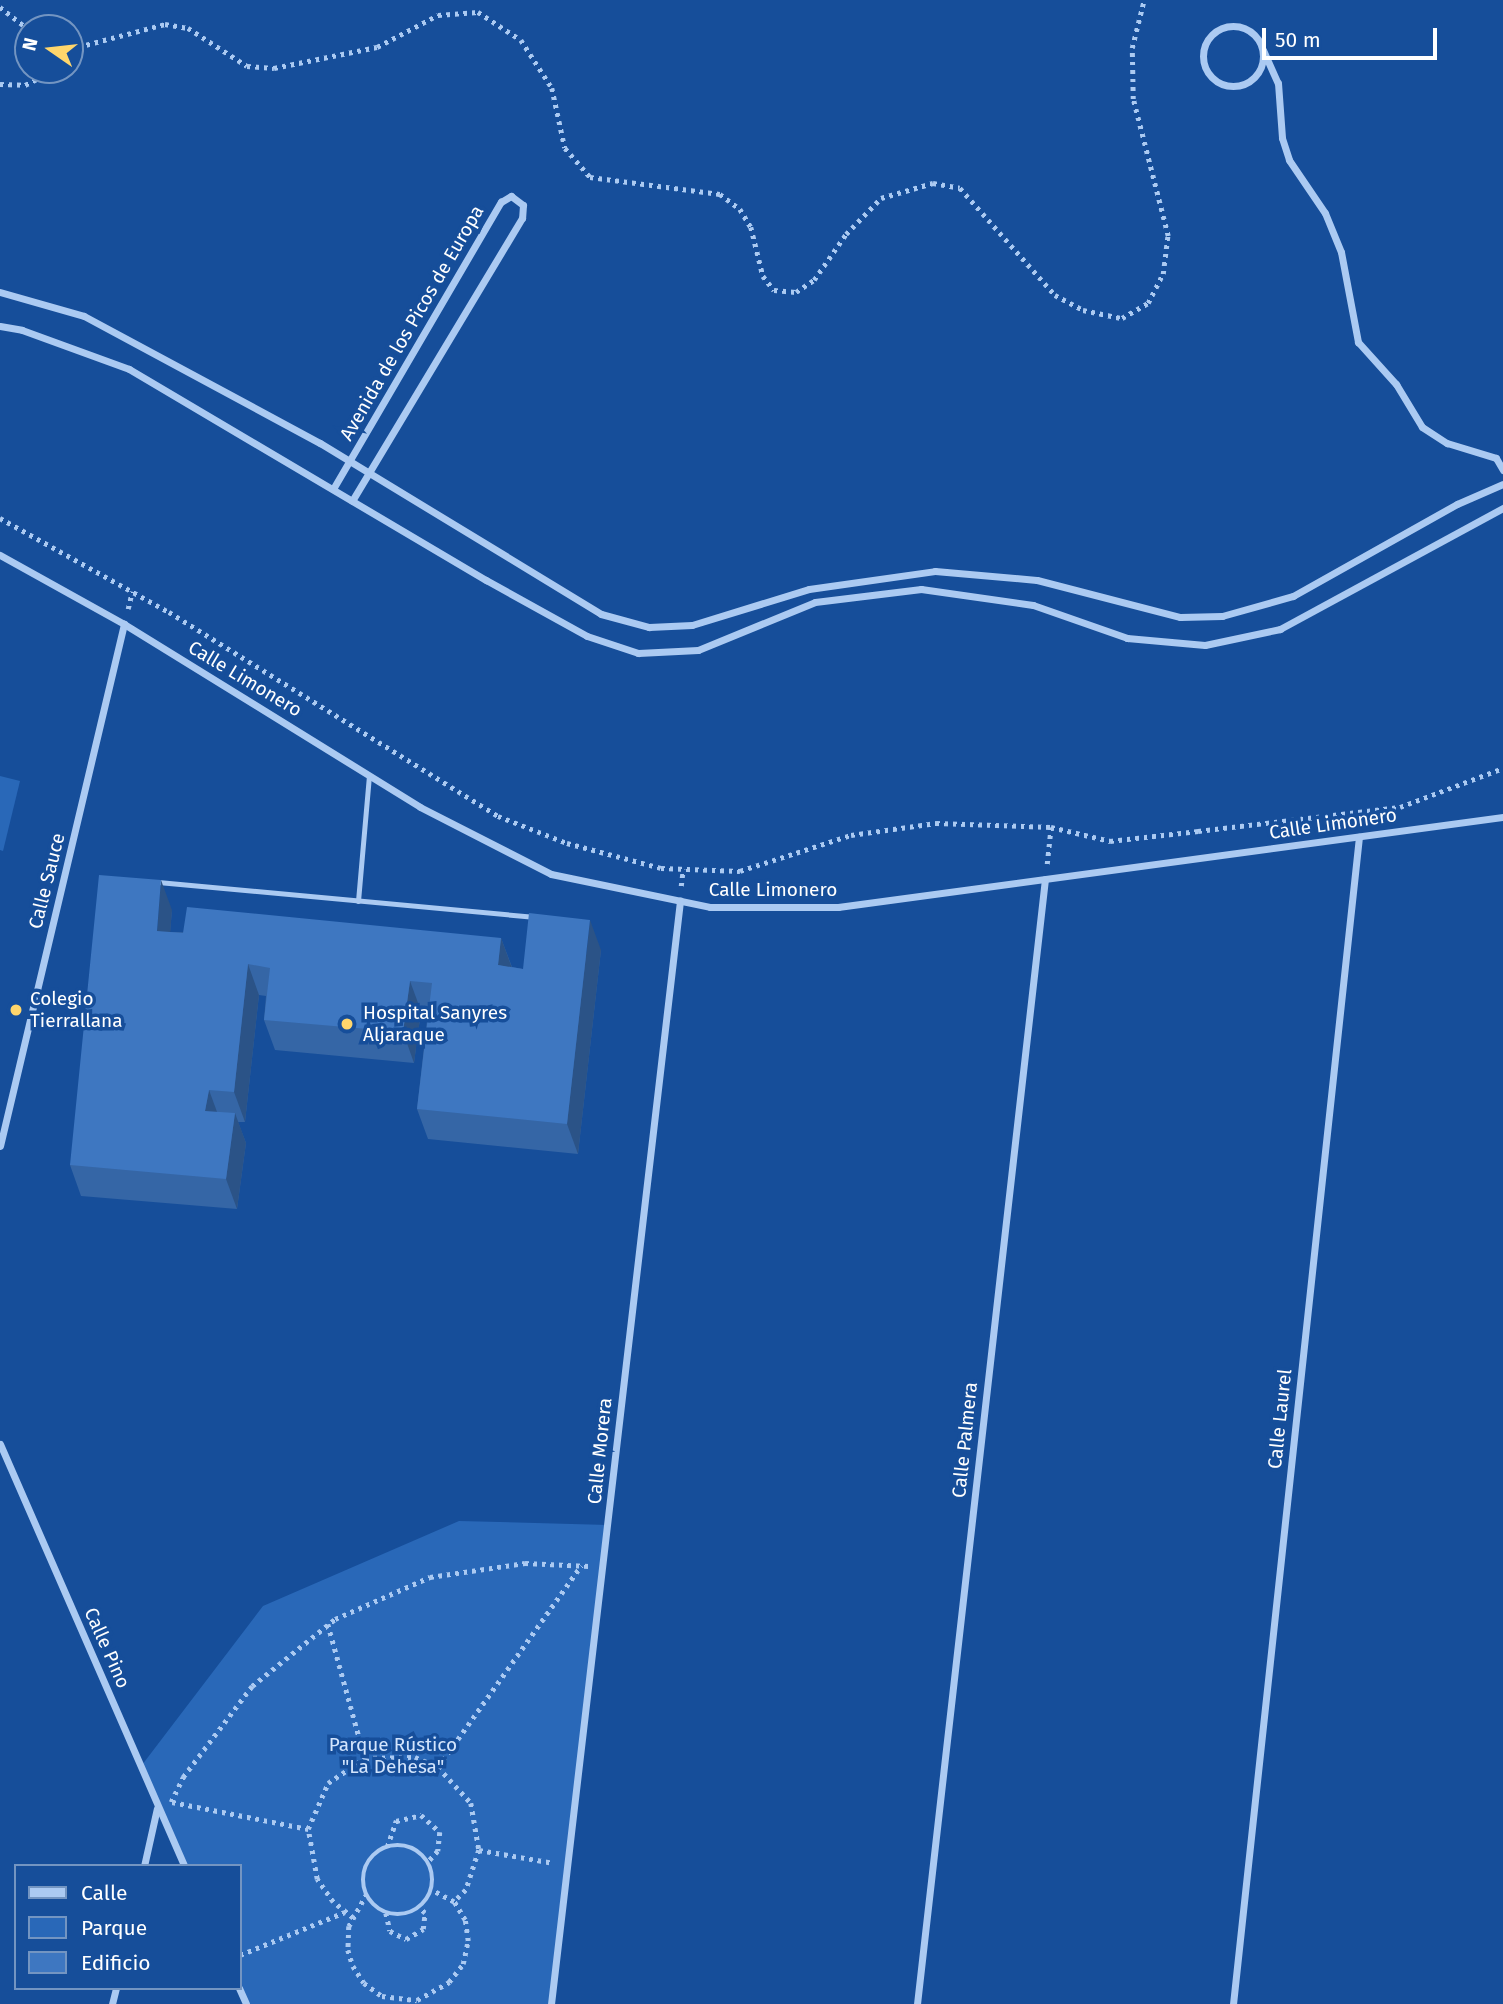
<!DOCTYPE html>
<html>
<head>
<meta charset="utf-8">
<style>
  body { margin:0 }
  #map { position:relative; width:1503px; height:2004px; overflow:hidden; background:#164e9a; font-family:"Fira Sans",sans-serif }
  div>[style] { position:absolute }
  .green>* { inset:0; background:#2968b8 }
  .path>* { height:4.5px; margin-top:-2.25px; transform-origin:0; background:repeating-linear-gradient(90deg,#abcaf2 0 3.5px,transparent 0 8.5px) }
  .path>.ring { margin:-2.25px; padding:0; box-sizing:content-box; background:none; border:4.5px solid #abcaf2; border-radius:50% }
  .lane>* { height:5px; margin:-2.5px; padding:0 2.5px; transform-origin:2.5px; border-radius:2.5px; background:#abcaf2 }
  .street>* { height:7px; margin:-3.5px; padding:0 3.5px; transform-origin:3.5px; border-radius:3.5px; background:#abcaf2 }
  .street>.ring { margin:-3.5px; padding:0; box-sizing:content-box; background:none; border:7px solid #abcaf2; border-radius:50% }
  .wall>* { inset:0; background:#3566a6 }
  .shaded-wall>* { inset:0; background:#2b5387 }
  .building>* { inset:0; background:#3e77c1 }
  .dots>* { width:19px; height:19px; translate:-50% -50%; box-sizing:border-box; border:4px solid #164e9a; border-radius:50% }
  span { translate:-50% -50%; white-space:nowrap; text-align:center; line-height:1.15; -webkit-text-stroke:7px #164e9a; paint-order:stroke }
  .street-label { font-size:19px; color:#fff }
  .poi-label { font-size:19px; color:#fff }
  .left { translate:0 -50%; text-align:left }
  .park-label { font-size:19px; color:#d3e5fd }
  .legend { position:absolute; left:14px; top:1864px; width:228px; height:126px; box-sizing:border-box; background:#164e9a; border:2px solid #7395c2; margin:0; padding:9px 12px; list-style:none; font-size:21px; color:#fff }
  .legend li { display:flex; align-items:center; gap:14px; height:35px }
  .legend b { width:35px; border:2px solid #7395c2 }
  .north { position:absolute; left:14px; top:14px; width:70px; height:70px; box-sizing:border-box; background:#164e9a; border:2px solid #7395c2; border-radius:50%; rotate:284deg; font-size:19px; font-weight:700; line-height:28px; text-align:center; color:#fff }
  .north::after { content:''; display:block; margin:auto; width:24px; height:32px; background:#ffd66c; clip-path:polygon(50% 0,100% 100%,50% 72%,0 100%) }
  .scale { position:absolute; left:1262px; top:28px; width:175px; height:32px; box-sizing:border-box; border:4px solid #fff; border-top:0; padding-left:9px; font-size:21px; line-height:24px; white-space:nowrap; color:#fff; -webkit-text-stroke:5px #164e9a; paint-order:stroke }
</style>
</head>
<body>
<div id="map">
  <div class="green">
    <i style="clip-path:polygon(0 776px,20px 781px,3px 851px,0 850px)"></i>
    <i style="clip-path:polygon(459px 1521px,608px 1525px,551px 2004px,246px 2004px,240px 1988px,240px 1866px,184px 1866px,142px 1765px,263px 1606px)"></i>
  </div>
  <div class="path">
    <i style="left:0;top:7px;width:36px;rotate:38deg"></i>
    <i style="left:70px;top:49px;width:98px;rotate:-14.7deg"></i>
    <i style="left:165px;top:24px;width:23px;rotate:10deg"></i>
    <i style="left:188px;top:28px;width:70px;rotate:32.8deg"></i>
    <i style="left:247px;top:66px;width:27px;rotate:4deg"></i>
    <i style="left:274px;top:68px;width:105px;rotate:-11.5deg"></i>
    <i style="left:377px;top:47px;width:69px;rotate:-27.7deg"></i>
    <i style="left:438px;top:15px;width:40px;rotate:-4.3deg"></i>
    <i style="left:478px;top:12px;width:51px;rotate:33.1deg"></i>
    <i style="left:521px;top:40px;width:57px;rotate:57.1deg"></i>
    <i style="left:552px;top:88px;width:61px;rotate:77.8deg"></i>
    <i style="left:565px;top:148px;width:38px;rotate:49deg"></i>
    <i style="left:590px;top:177px;width:131px;rotate:7.5deg"></i>
    <i style="left:720px;top:194px;width:25px;rotate:37deg"></i>
    <i style="left:740px;top:209px;width:21px;rotate:59deg"></i>
    <i style="left:751px;top:227px;width:50px;rotate:76.2deg"></i>
    <i style="left:763px;top:276px;width:18px;rotate:52deg"></i>
    <i style="left:774px;top:290px;width:22px;rotate:5deg"></i>
    <i style="left:796px;top:292px;width:22px;rotate:-34deg"></i>
    <i style="left:814px;top:280px;width:56px;rotate:-55.2deg"></i>
    <i style="left:846px;top:234px;width:50px;rotate:-45.8deg"></i>
    <i style="left:881px;top:198px;width:54px;rotate:-16.1deg"></i>
    <i style="left:933px;top:183px;width:27px;rotate:10deg"></i>
    <i style="left:960px;top:188px;width:143px;rotate:48.4deg"></i>
    <i style="left:1055px;top:295px;width:32px;rotate:28deg"></i>
    <i style="left:1083px;top:310px;width:40px;rotate:12deg"></i>
    <i style="left:1122px;top:318px;width:30px;rotate:-30deg"></i>
    <i style="left:1148px;top:303px;width:33px;rotate:-63deg"></i>
    <i style="left:1163px;top:274px;width:38px;rotate:-83deg"></i>
    <i style="left:1168px;top:236px;width:141px;rotate:-104.3deg"></i>
    <i style="left:1133px;top:99px;width:51px;rotate:-91.1deg"></i>
    <i style="left:1132px;top:48px;width:49px;rotate:-76deg"></i>
    <i style="left:70px;top:56px;width:7px;rotate:-45deg"></i>
    <i style="left:0;top:84px;width:25px;rotate:2deg"></i>
    <i style="left:25px;top:85px;width:34px;rotate:-27deg"></i>
    <i style="left:0;top:518px;width:193px;rotate:29.1deg"></i>
    <i style="left:169px;top:612px;width:387px;rotate:31.8deg"></i>
    <i style="left:498px;top:816px;width:74px;rotate:21.4deg"></i>
    <i style="left:567px;top:843px;width:97px;rotate:14.9deg"></i>
    <i style="left:661px;top:868px;width:79px;rotate:2.2deg"></i>
    <i style="left:740px;top:871px;width:117px;rotate:-18deg"></i>
    <i style="left:851px;top:835px;width:86px;rotate:-8deg"></i>
    <i style="left:936px;top:823px;width:115px;rotate:2deg"></i>
    <i style="left:1051px;top:827px;width:61px;rotate:13.3deg"></i>
    <i style="left:1110px;top:841px;width:89px;rotate:-6.5deg"></i>
    <i style="left:1198px;top:831px;width:203px;rotate:-6.8deg"></i>
    <i style="left:1400px;top:807px;width:110px;rotate:-20.7deg"></i>
    <i style="left:128px;top:609px;width:18px;rotate:-77deg"></i>
    <i style="left:1047px;top:864px;width:37px;rotate:-84deg"></i>
    <i style="left:681px;top:886px;width:17px;rotate:-83deg"></i>
    <i style="left:328px;top:1624px;width:139px;rotate:74.6deg"></i>
    <i style="left:438px;top:1767px;width:247px;rotate:-54.6deg"></i>
    <i style="left:171px;top:1802px;width:28px;rotate:-64deg"></i>
    <i style="left:183px;top:1777px;width:114px;rotate:-52.8deg"></i>
    <i style="left:252px;top:1686px;width:107px;rotate:-38.9deg"></i>
    <i style="left:335px;top:1619px;width:104px;rotate:-23.9deg"></i>
    <i style="left:430px;top:1577px;width:96px;rotate:-8.4deg"></i>
    <i style="left:525px;top:1563px;width:64px;rotate:2.7deg"></i>
    <i style="left:172px;top:1802px;width:139px;rotate:11.2deg"></i>
    <i class="ring" style="left:363px;top:1845px;width:65.5px;height:65.5px"></i>
    <i style="left:387px;top:1847px;width:28px;rotate:-71deg"></i>
    <i style="left:396px;top:1821px;width:26px;rotate:-13deg"></i>
    <i style="left:421px;top:1815px;width:25px;rotate:42deg"></i>
    <i style="left:440px;top:1832px;width:19px;rotate:96deg"></i>
    <i style="left:438px;top:1851px;width:15px;rotate:132deg"></i>
    <i style="left:479px;top:1850px;width:76px;rotate:9.8deg"></i>
    <i style="left:367px;top:1894px;width:37px;rotate:119deg"></i>
    <i style="left:349px;top:1926px;width:24px;rotate:92deg"></i>
    <i style="left:348px;top:1950px;width:17px;rotate:73deg"></i>
    <i style="left:353px;top:1966px;width:20px;rotate:57deg"></i>
    <i style="left:364px;top:1983px;width:22px;rotate:36deg"></i>
    <i style="left:382px;top:1996px;width:35px;rotate:7deg"></i>
    <i style="left:417px;top:2000px;width:37px;rotate:-29deg"></i>
    <i style="left:449px;top:1982px;width:23px;rotate:-52deg"></i>
    <i style="left:463px;top:1964px;width:24px;rotate:-78deg"></i>
    <i style="left:468px;top:1941px;width:21px;rotate:-98deg"></i>
    <i style="left:465px;top:1920px;width:21px;rotate:-121deg"></i>
    <i style="left:454px;top:1902px;width:26px;rotate:-152deg"></i>
    <i style="left:386px;top:1913px;width:18px;rotate:77deg"></i>
    <i style="left:390px;top:1931px;width:18px;rotate:27deg"></i>
    <i style="left:406px;top:1939px;width:20px;rotate:-30deg"></i>
    <i style="left:423px;top:1929px;width:16px;rotate:-83deg"></i>
    <i style="left:425px;top:1913px;width:8px;rotate:-140deg"></i>
    <i style="left:353px;top:1918px;width:26px;rotate:-141deg"></i>
    <i style="left:333px;top:1902px;width:28px;rotate:-125deg"></i>
    <i style="left:317px;top:1879px;width:51px;rotate:-100.2deg"></i>
    <i style="left:308px;top:1829px;width:50px;rotate:-66.5deg"></i>
    <i style="left:328px;top:1783px;width:45px;rotate:-34deg"></i>
    <i style="left:365px;top:1758px;width:50px;rotate:-1.1deg"></i>
    <i style="left:415px;top:1757px;width:25px;rotate:23deg"></i>
    <i style="left:438px;top:1767px;width:49px;rotate:47.5deg"></i>
    <i style="left:471px;top:1803px;width:48px;rotate:80.3deg"></i>
    <i style="left:479px;top:1850px;width:42px;rotate:108deg"></i>
    <i style="left:466px;top:1890px;width:17px;rotate:135deg"></i>
    <i style="left:240px;top:1955px;width:113px;rotate:-22.3deg"></i>
  </div>
  <div class="lane">
    <i style="left:158px;top:882px;width:379px;rotate:5.3deg"></i>
    <i style="left:358px;top:901px;width:126px;rotate:-85deg"></i>
  </div>
  <div class="street">
    <i class="ring" style="left:1203px;top:26px;width:53px;height:53px"></i>
    <i style="left:1263px;top:50px;width:36px;rotate:66deg"></i>
    <i style="left:1278px;top:83px;width:55px;rotate:85.8deg"></i>
    <i style="left:1282px;top:138px;width:23px;rotate:72deg"></i>
    <i style="left:1289px;top:160px;width:64px;rotate:55.8deg"></i>
    <i style="left:1325px;top:213px;width:42px;rotate:67.7deg"></i>
    <i style="left:1341px;top:252px;width:92px;rotate:79.3deg"></i>
    <i style="left:1358px;top:342px;width:57px;rotate:47.9deg"></i>
    <i style="left:1396px;top:384px;width:50px;rotate:58.8deg"></i>
    <i style="left:1422px;top:427px;width:30px;rotate:33deg"></i>
    <i style="left:1447px;top:443px;width:51px;rotate:17deg"></i>
    <i style="left:1496px;top:458px;width:14px;rotate:60deg"></i>
    <i style="left:0;top:292px;width:87px;rotate:15.9deg"></i>
    <i style="left:84px;top:316px;width:268px;rotate:28.3deg"></i>
    <i style="left:320px;top:443px;width:329px;rotate:31.3deg"></i>
    <i style="left:601px;top:614px;width:50px;rotate:15.2deg"></i>
    <i style="left:649px;top:627px;width:43px;rotate:-2.7deg"></i>
    <i style="left:692px;top:625px;width:122px;rotate:-17.1deg"></i>
    <i style="left:809px;top:589px;width:127px;rotate:-8.1deg"></i>
    <i style="left:935px;top:571px;width:102px;rotate:5deg"></i>
    <i style="left:1037px;top:580px;width:148px;rotate:14.5deg"></i>
    <i style="left:1180px;top:617px;width:42px;rotate:-1.4deg"></i>
    <i style="left:1222px;top:616px;width:74px;rotate:-15.7deg"></i>
    <i style="left:1293px;top:596px;width:188px;rotate:-29.3deg"></i>
    <i style="left:1457px;top:504px;width:50px;rotate:-23.5deg"></i>
    <i style="left:0;top:326px;width:22px;rotate:10deg"></i>
    <i style="left:22px;top:330px;width:114px;rotate:20deg"></i>
    <i style="left:129px;top:369px;width:415px;rotate:30.6deg"></i>
    <i style="left:486px;top:580px;width:115px;rotate:29deg"></i>
    <i style="left:587px;top:636px;width:54px;rotate:18.4deg"></i>
    <i style="left:638px;top:653px;width:60px;rotate:-2.9deg"></i>
    <i style="left:698px;top:650px;width:126px;rotate:-22.3deg"></i>
    <i style="left:815px;top:602px;width:107px;rotate:-7deg"></i>
    <i style="left:921px;top:589px;width:113px;rotate:8.1deg"></i>
    <i style="left:1033px;top:605px;width:100px;rotate:19.3deg"></i>
    <i style="left:1127px;top:638px;width:78px;rotate:5.1deg"></i>
    <i style="left:1205px;top:645px;width:77px;rotate:-12deg"></i>
    <i style="left:1280px;top:629px;width:254px;rotate:-28.5deg"></i>
    <i style="left:333px;top:489px;width:333px;rotate:-59.7deg"></i>
    <i style="left:501px;top:202px;width:12px;rotate:-31deg"></i>
    <i style="left:511px;top:196px;width:15px;rotate:37deg"></i>
    <i style="left:523px;top:205px;width:13px;rotate:94deg"></i>
    <i style="left:522px;top:218px;width:330px;rotate:121deg"></i>
    <i style="left:0;top:555px;width:142px;rotate:29.1deg"></i>
    <i style="left:124px;top:624px;width:348px;rotate:31.7deg"></i>
    <i style="left:420px;top:807px;width:147px;rotate:27.1deg"></i>
    <i style="left:551px;top:874px;width:162px;rotate:11.7deg"></i>
    <i style="left:710px;top:907px;width:128px"></i>
    <i style="left:838px;top:907px;width:671px;rotate:-7.71deg"></i>
    <i style="left:0;top:1146px;width:537px;rotate:-76.64deg"></i>
    <i style="left:0;top:1444px;width:460px;rotate:66.4deg"></i>
    <i style="left:144px;top:1866px;width:59px;rotate:-77.4deg"></i>
    <i style="left:239px;top:1988px;width:17px;rotate:66deg"></i>
    <i style="left:112px;top:2004px;width:16px;rotate:-76deg"></i>
    <i style="left:551px;top:2004px;width:1111px;rotate:-83.33deg"></i>
    <i style="left:917px;top:2004px;width:1132px;rotate:-83.51deg"></i>
    <i style="left:1233px;top:2004px;width:1174px;rotate:-83.84deg"></i>
  </div>
  <div class="wall">
    <i style="clip-path:polygon(172px 910px,170px 932px,501px 938px,512px 967px,523px 969px,601px 950px,578px 1154px,428px 1139px,417px 1109px,428px 1012px,421px 1011px,414px 1063px,275px 1050px,264px 1020px,266px 996px,259px 995px,245px 1122px,238px 1122px,246px 1143px,237px 1209px,81px 1196px,70px 1165px)"></i>
  </div>
  <div class="shaded-wall">
    <i style="clip-path:polygon(161px 880px,172px 910px,168px 961px,157px 931px)"></i>
    <i style="clip-path:polygon(590px 920px,601px 950px,578px 1154px,567px 1124px)"></i>
    <i style="clip-path:polygon(501px 938px,512px 968px,498px 965px)"></i>
    <i style="clip-path:polygon(248px 964px,259px 995px,245px 1122px,234px 1092px)"></i>
    <i style="clip-path:polygon(410px 981px,421px 1011px,414px 1063px,403px 1032px)"></i>
    <i style="clip-path:polygon(209px 1090px,220px 1120px,205px 1111px)"></i>
    <i style="clip-path:polygon(235px 1113px,246px 1143px,237px 1209px,226px 1179px)"></i>
  </div>
  <div class="building">
    <i style="clip-path:polygon(99px 875px,161px 880px,157px 931px,183px 933px,187px 907px,501px 938px,498px 965px,523px 969px,529px 913px,590px 920px,567px 1124px,417px 1109px,432px 983px,410px 981px,403px 1032px,264px 1020px,270px 968px,248px 964px,234px 1092px,209px 1090px,205px 1111px,235px 1113px,226px 1179px,70px 1165px)"></i>
  </div>
  <div class="dots">
    <i style="left:16px;top:1010px;background:#ffd66c"></i>
    <i style="left:347px;top:1024px;background:#ffd66c"></i>
  </div>
  <div class="street-label">
    <span style="left:412px;top:323px;rotate:-60deg">Avenida de los Picos de Europa</span>
    <span style="left:245px;top:679px;rotate:31deg">Calle Limonero</span>
    <span style="left:1333px;top:824px;rotate:-8deg">Calle Limonero</span>
    <span style="left:47px;top:881px;rotate:-76deg">Calle Sauce</span>
    <span style="left:773px;top:890px">Calle Limonero</span>
    <span style="left:1280px;top:1419px;rotate:-84deg">Calle Laurel</span>
    <span style="left:965px;top:1440px;rotate:-84deg">Calle Palmera</span>
    <span style="left:600px;top:1451px;rotate:-84deg">Calle Morera</span>
    <span style="left:107px;top:1648px;rotate:66deg">Calle Pino</span>
  </div>
  <div class="poi-label">
    <span class="left" style="left:30px;top:1010px">Colegio<br>Tierrallana</span>
    <span class="left" style="left:363px;top:1024px">Hospital Sanyres<br>Aljaraque</span>
  </div>
  <div class="park-label">
    <span style="left:393px;top:1756px">Parque Rústico<br>"La Dehesa"</span>
  </div>
  <ul class="legend">
  <li><b style="height:9px;background:#abcaf2"></b>Calle</li>
  <li><b style="height:19px;background:#2968b8"></b>Parque</li>
  <li><b style="height:19px;background:#3e77c1"></b>Edificio</li>
  </ul>
  <div class="north">N</div>
  <div class="scale">50 m</div>
</div>
</body>
</html>
